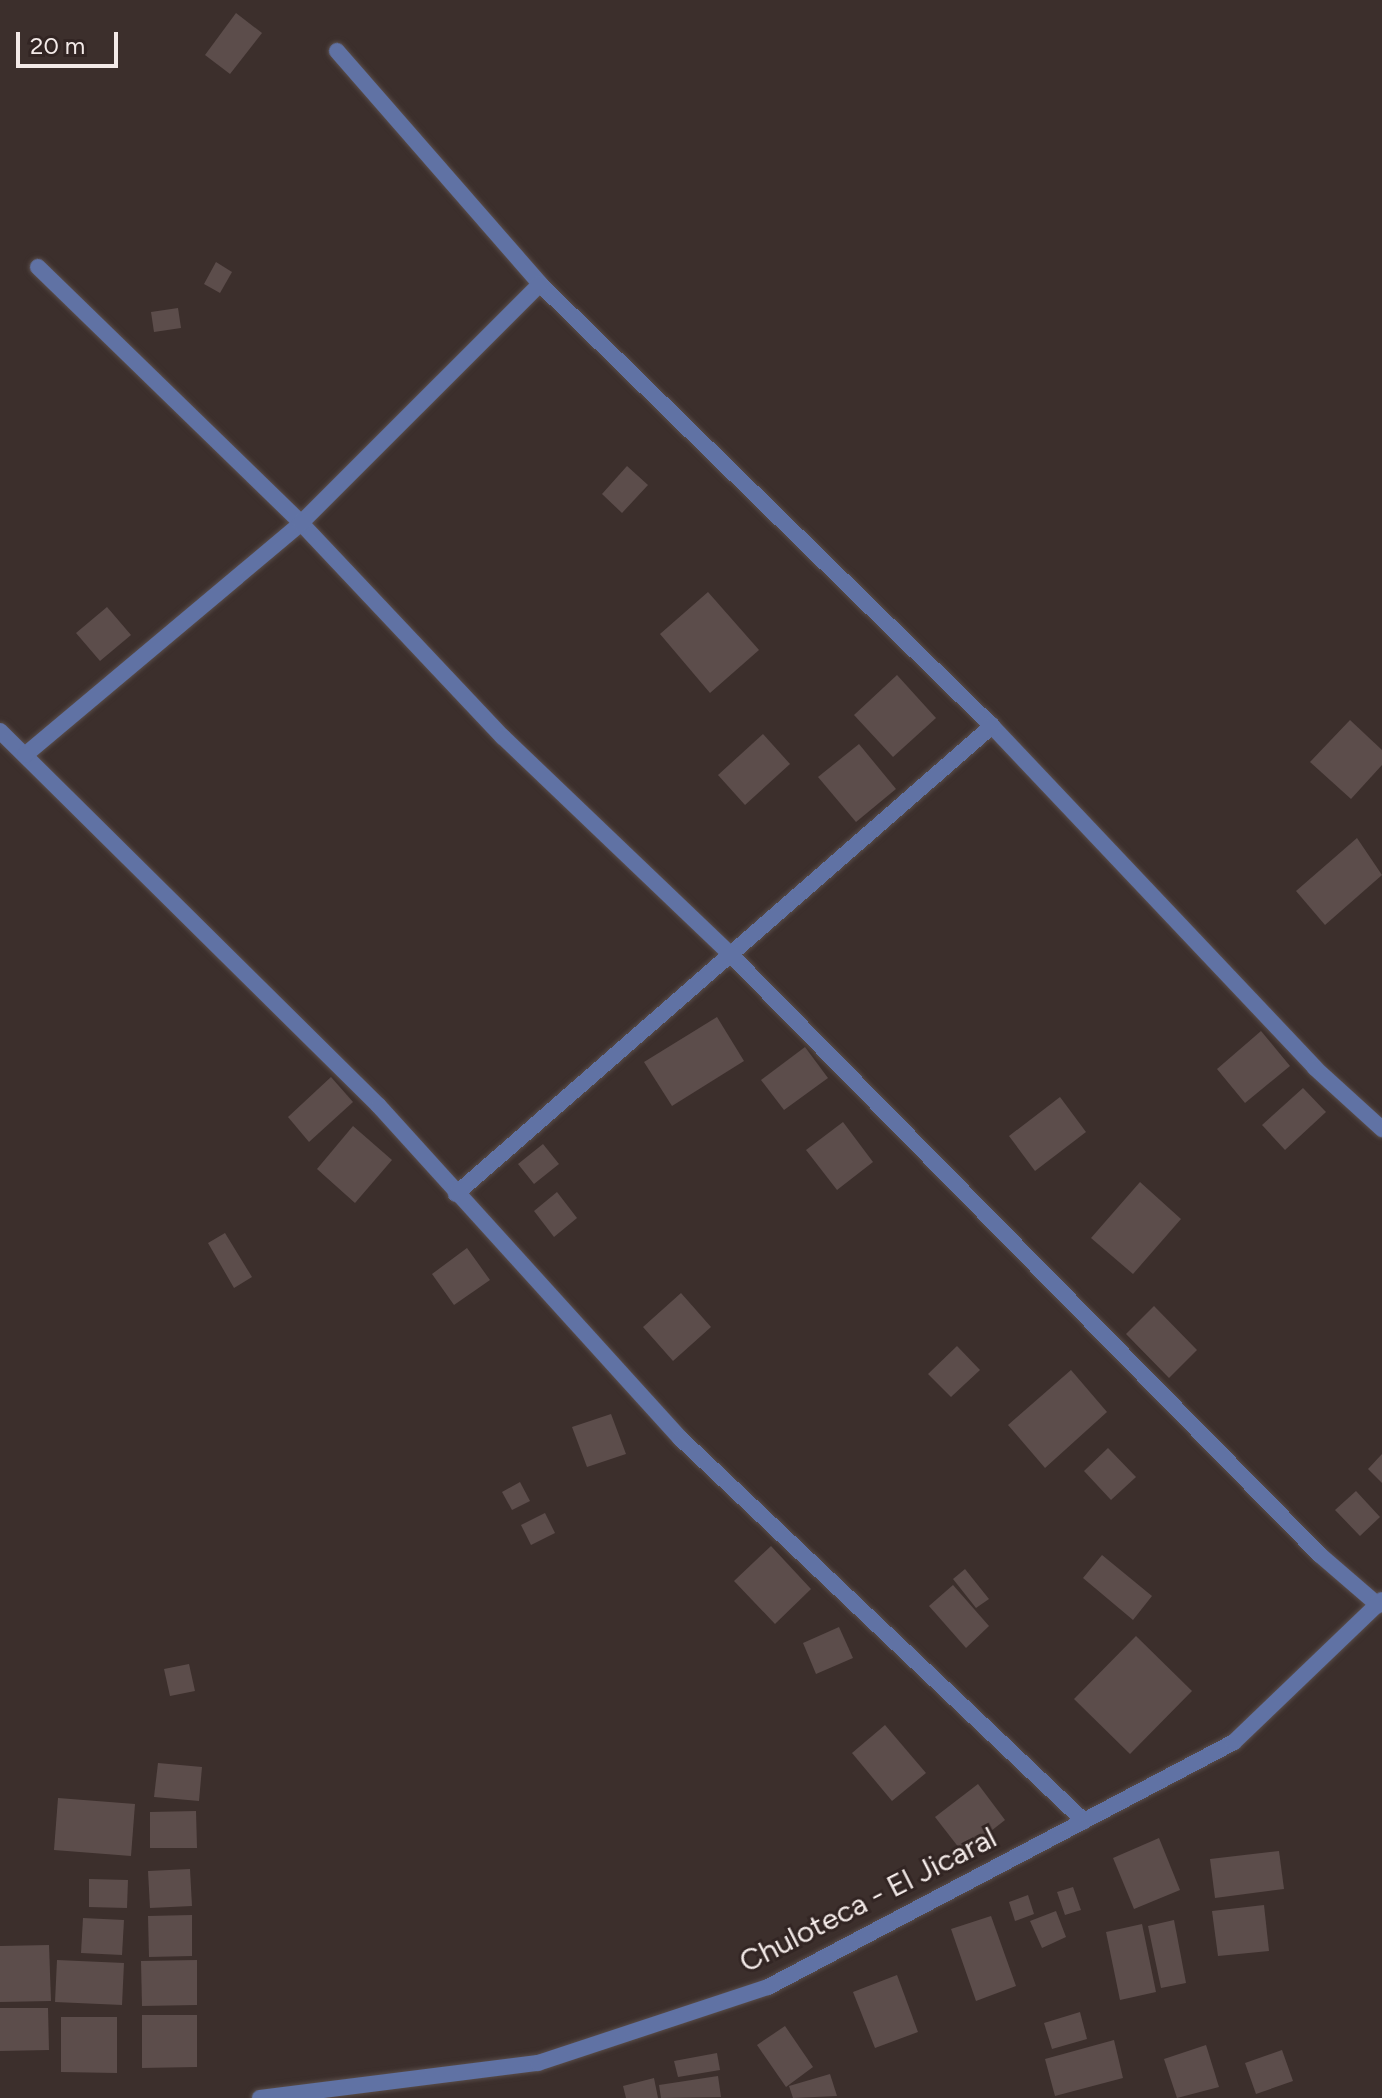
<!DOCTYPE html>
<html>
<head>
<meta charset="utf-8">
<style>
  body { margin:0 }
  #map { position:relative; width:1382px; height:2098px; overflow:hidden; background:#3c2f2c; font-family:Figtree,sans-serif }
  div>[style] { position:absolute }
  .building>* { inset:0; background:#5c4d4b }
  .roads { filter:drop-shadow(0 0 2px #594d4a) drop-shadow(0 0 2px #594d4a) }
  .minor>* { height:16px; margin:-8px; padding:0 8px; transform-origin:8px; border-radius:8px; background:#6072a4 }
  .tertiary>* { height:16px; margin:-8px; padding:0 8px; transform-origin:8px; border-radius:8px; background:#6072a4 }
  span { translate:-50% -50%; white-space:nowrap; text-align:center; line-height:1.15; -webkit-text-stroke:6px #322523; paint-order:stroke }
  .street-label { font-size:30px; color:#f3eae8 }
  .scale { position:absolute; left:16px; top:32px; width:102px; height:36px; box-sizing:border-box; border:4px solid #f3eae8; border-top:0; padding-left:10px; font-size:24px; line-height:28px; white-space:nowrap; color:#f3eae8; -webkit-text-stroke:6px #322523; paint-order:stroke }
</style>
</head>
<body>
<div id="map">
  <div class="building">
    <i style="clip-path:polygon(236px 13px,262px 33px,230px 74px,205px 55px)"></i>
    <i style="clip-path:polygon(216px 262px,232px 272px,220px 293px,204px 284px)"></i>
    <i style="clip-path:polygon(178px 308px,181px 328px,154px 332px,151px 312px)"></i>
    <i style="clip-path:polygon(627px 466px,648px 485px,622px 513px,602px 494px)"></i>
    <i style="clip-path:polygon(708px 592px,759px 650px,710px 693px,660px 634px)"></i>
    <i style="clip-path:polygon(107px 607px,131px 635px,100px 661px,76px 633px)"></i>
    <i style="clip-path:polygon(897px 675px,936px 718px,893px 757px,854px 715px)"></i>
    <i style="clip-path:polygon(1350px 720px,1382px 750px,1382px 765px,1351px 799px,1310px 762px)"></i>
    <i style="clip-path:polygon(763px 734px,790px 764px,745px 805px,718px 775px)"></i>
    <i style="clip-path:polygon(859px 744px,896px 789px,856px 822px,818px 777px)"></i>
    <i style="clip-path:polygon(1357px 838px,1382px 875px,1325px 925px,1296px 891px)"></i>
    <i style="clip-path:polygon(717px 1017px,744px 1061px,672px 1106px,644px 1062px)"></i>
    <i style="clip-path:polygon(1261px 1031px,1290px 1066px,1245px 1103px,1217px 1069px)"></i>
    <i style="clip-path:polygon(805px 1047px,828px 1078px,784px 1110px,761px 1080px)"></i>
    <i style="clip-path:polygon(331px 1077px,353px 1102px,309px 1142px,288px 1117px)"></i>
    <i style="clip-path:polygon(1303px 1088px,1326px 1112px,1285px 1150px,1262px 1125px)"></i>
    <i style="clip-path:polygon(1060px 1097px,1086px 1132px,1035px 1171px,1009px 1136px)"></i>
    <i style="clip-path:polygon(843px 1122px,873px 1162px,837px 1190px,806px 1150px)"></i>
    <i style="clip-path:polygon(353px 1126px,392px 1160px,355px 1203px,317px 1169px)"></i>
    <i style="clip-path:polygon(543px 1144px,559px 1164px,534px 1184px,518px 1164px)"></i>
    <i style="clip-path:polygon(1140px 1182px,1181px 1219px,1133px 1274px,1091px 1238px)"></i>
    <i style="clip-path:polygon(557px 1192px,577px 1218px,554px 1237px,534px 1211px)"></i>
    <i style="clip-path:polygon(225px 1233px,252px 1277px,234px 1288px,208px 1243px)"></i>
    <i style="clip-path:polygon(467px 1248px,490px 1280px,454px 1305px,432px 1274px)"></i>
    <i style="clip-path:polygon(681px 1293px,711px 1327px,673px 1361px,643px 1327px)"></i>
    <i style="clip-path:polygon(1154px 1306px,1197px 1350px,1169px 1378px,1126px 1334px)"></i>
    <i style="clip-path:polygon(957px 1346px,980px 1370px,951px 1397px,928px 1374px)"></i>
    <i style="clip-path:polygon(1071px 1370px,1107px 1412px,1045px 1468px,1008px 1425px)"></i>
    <i style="clip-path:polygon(611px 1414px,626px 1454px,587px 1467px,572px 1427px)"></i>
    <i style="clip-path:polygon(1108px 1448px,1136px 1477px,1111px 1500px,1084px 1471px)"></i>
    <i style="clip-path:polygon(1382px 1454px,1382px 1483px,1368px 1469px)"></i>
    <i style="clip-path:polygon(520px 1482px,530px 1501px,512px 1510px,502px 1492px)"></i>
    <i style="clip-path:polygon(1356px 1491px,1380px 1517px,1360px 1536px,1335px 1510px)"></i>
    <i style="clip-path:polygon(545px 1513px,555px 1533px,531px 1545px,521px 1525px)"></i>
    <i style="clip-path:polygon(771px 1546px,811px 1589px,775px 1624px,734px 1581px)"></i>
    <i style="clip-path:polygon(1102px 1555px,1152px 1596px,1133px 1620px,1083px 1578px)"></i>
    <i style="clip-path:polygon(965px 1569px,989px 1599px,976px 1608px,953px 1579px)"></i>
    <i style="clip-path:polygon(953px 1585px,989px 1626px,966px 1648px,929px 1606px)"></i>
    <i style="clip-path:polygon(839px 1627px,853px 1658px,816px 1674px,803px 1643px)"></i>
    <i style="clip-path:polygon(1136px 1636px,1192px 1691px,1130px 1754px,1074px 1699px)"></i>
    <i style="clip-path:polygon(189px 1664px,195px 1691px,170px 1696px,164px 1669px)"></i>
    <i style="clip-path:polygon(885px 1725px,926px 1773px,892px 1801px,852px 1753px)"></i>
    <i style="clip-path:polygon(158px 1763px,202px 1767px,199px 1801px,154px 1797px)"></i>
    <i style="clip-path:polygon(978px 1784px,1005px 1820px,963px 1853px,935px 1817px)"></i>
    <i style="clip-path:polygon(58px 1798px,135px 1804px,131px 1856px,54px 1850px)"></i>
    <i style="clip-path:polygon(196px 1811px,197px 1848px,150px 1848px,150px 1812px)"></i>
    <i style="clip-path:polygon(1159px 1838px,1180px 1890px,1134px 1909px,1113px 1858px)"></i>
    <i style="clip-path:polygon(1279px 1851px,1284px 1889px,1215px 1898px,1210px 1859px)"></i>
    <i style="clip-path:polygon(190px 1869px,192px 1906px,150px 1908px,148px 1871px)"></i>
    <i style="clip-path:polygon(89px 1879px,128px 1880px,127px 1908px,89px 1907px)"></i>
    <i style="clip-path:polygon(1073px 1887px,1081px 1910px,1065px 1915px,1057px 1892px)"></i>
    <i style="clip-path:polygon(1028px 1895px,1034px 1914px,1015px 1921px,1009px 1902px)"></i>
    <i style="clip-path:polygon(1264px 1905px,1269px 1951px,1218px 1956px,1212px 1911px)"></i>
    <i style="clip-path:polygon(1056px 1911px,1066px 1937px,1042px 1948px,1030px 1921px)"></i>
    <i style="clip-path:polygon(192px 1915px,192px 1956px,149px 1957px,148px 1916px)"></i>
    <i style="clip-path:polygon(991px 1916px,1016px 1986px,976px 2001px,951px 1929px)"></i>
    <i style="clip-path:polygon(83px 1918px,124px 1920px,122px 1955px,81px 1953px)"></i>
    <i style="clip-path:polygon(1174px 1920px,1186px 1983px,1161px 1988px,1148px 1926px)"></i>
    <i style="clip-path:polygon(1142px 1924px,1156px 1992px,1120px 2000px,1106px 1932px)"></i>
    <i style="clip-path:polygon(49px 1945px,51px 2001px,0 2002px,0 1946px)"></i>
    <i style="clip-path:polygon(57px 1960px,124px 1963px,122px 2005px,55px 2002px)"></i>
    <i style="clip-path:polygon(197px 1960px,197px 2005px,142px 2006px,141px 1961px)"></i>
    <i style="clip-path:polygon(897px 1975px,918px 2032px,875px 2048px,853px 1992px)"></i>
    <i style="clip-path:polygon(0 2008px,48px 2008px,49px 2050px,0 2051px)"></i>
    <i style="clip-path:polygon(1080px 2012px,1087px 2039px,1052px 2049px,1044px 2023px)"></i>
    <i style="clip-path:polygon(142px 2015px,197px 2015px,197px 2067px,142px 2068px)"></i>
    <i style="clip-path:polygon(61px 2017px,117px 2017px,117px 2073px,61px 2072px)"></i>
    <i style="clip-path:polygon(785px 2026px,813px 2067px,786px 2087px,757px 2045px)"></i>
    <i style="clip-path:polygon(1114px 2040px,1123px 2078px,1055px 2096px,1045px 2059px)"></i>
    <i style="clip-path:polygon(1206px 2045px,1219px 2087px,1177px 2098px,1164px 2059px)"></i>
    <i style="clip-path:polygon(1282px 2050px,1293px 2081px,1256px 2094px,1245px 2063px)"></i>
    <i style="clip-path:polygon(717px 2053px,720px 2070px,678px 2077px,674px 2061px)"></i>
    <i style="clip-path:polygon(830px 2074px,837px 2096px,793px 2098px,789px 2086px)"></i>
    <i style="clip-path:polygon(718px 2076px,721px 2097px,661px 2098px,659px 2085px)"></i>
    <i style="clip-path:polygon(654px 2078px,658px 2098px,626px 2098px,623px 2086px)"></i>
  </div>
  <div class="roads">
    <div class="minor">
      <i style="left:337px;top:51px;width:309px;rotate:48.9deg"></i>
      <i style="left:540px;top:284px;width:632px;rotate:44.36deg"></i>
      <i style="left:992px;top:726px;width:470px;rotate:46.6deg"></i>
      <i style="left:1315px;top:1068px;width:91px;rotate:42.3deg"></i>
      <i style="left:38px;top:267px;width:367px;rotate:44.2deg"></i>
      <i style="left:301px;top:523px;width:294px;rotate:46.7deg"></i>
      <i style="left:503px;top:737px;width:317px;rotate:43.7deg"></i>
      <i style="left:732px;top:956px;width:839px;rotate:45.53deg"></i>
      <i style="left:1320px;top:1555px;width:77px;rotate:40.8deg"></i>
      <i style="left:0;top:731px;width:533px;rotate:44.7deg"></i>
      <i style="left:379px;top:1106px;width:448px;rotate:47.8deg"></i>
      <i style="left:680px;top:1438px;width:557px;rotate:43.47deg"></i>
      <i style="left:25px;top:755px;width:361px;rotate:-40deg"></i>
      <i style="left:301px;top:523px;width:338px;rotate:-45deg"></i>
      <i style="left:456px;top:1194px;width:712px;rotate:-41.13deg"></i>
    </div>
    <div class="tertiary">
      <i style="left:260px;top:2098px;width:280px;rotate:-7.2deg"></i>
      <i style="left:538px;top:2063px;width:242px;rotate:-18.3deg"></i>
      <i style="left:768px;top:1987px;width:526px;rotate:-27.73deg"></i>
      <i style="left:1234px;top:1742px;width:205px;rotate:-43.8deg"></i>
    </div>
  </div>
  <div class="street-label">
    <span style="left:868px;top:1900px;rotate:-27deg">Chuloteca - El Jicaral</span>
  </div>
  <div class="scale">20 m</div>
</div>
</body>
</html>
